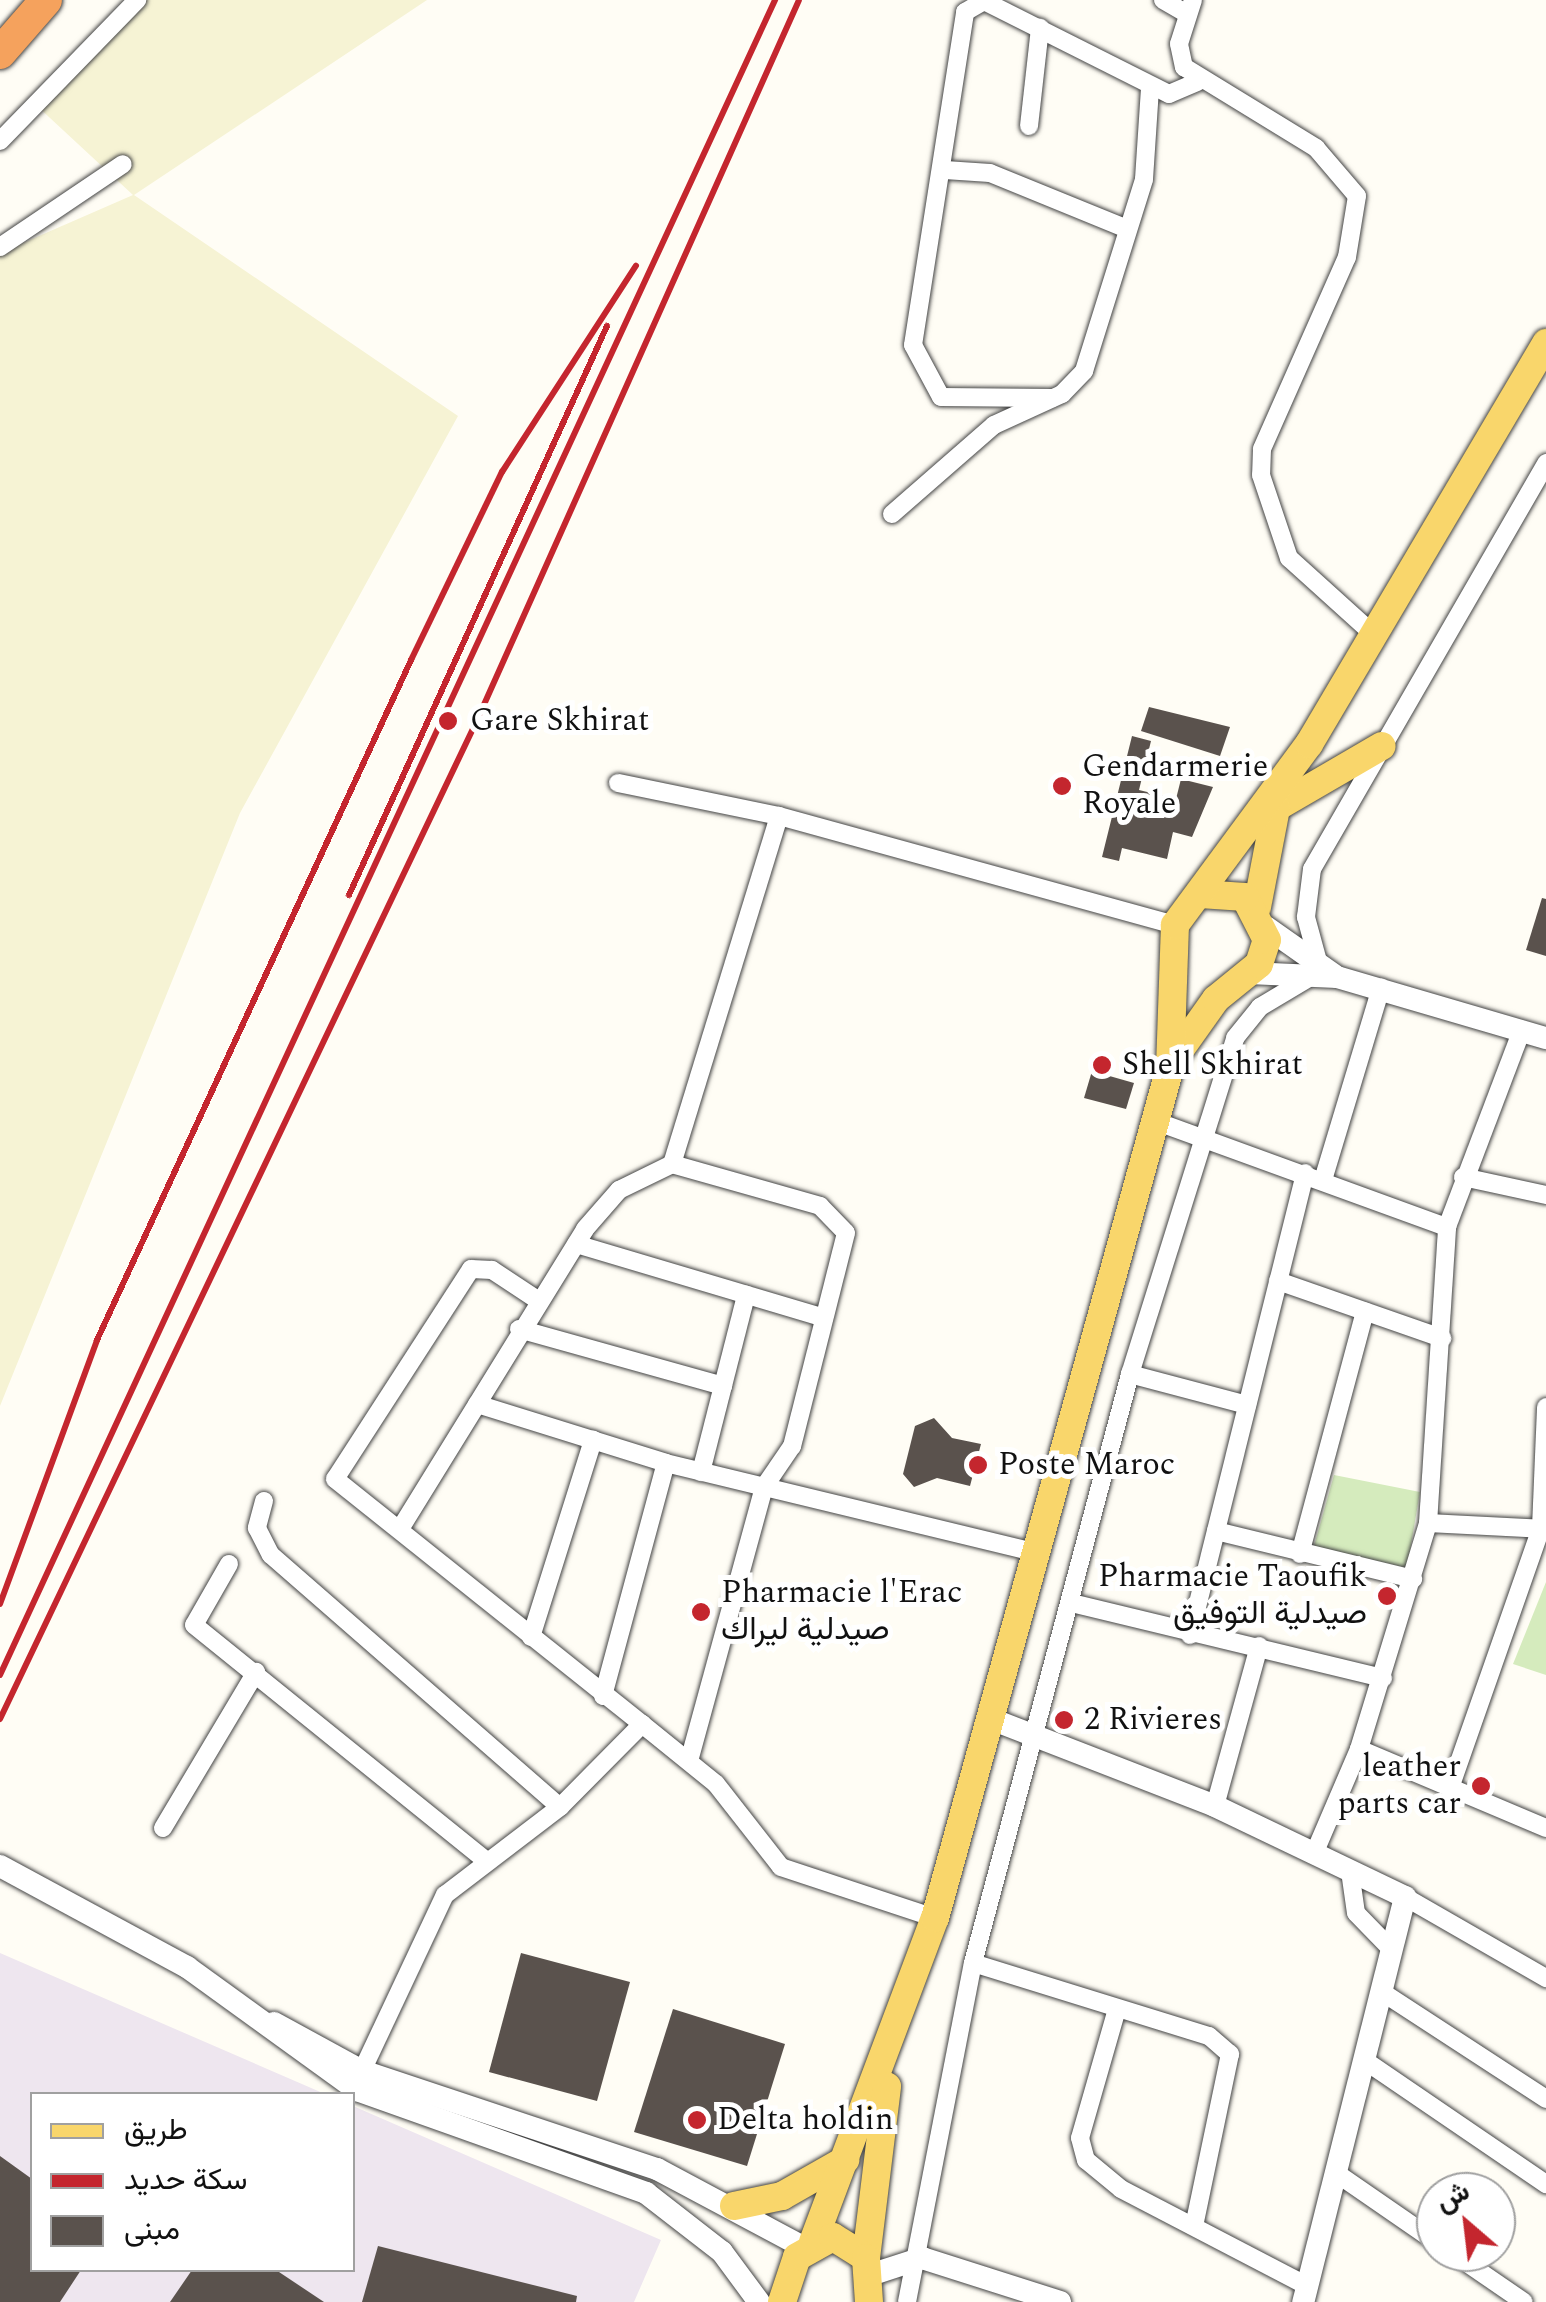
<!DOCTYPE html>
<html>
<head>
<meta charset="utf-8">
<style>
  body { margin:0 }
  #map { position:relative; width:1546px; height:2302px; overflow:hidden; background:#fffdf5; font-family:Spectral,Vazirmatn,serif }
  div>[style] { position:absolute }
  .industrial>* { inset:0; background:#eee6ef }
  .farmland>* { inset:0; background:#f6f3d4 }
  .green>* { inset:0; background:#d5ebbd }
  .building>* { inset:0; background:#5a524d }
  .roads { filter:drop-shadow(0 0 2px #444) drop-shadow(0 0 2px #444) }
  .minor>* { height:18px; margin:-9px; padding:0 9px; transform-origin:9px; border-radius:9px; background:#fff }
  .tertiary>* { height:22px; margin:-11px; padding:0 11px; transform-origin:11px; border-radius:11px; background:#fff }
  .primary>* { height:28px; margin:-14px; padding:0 14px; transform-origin:14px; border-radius:14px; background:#f9d66b }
  .motorway>* { height:32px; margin:-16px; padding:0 16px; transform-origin:16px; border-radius:16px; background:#f5a25d }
  .rail>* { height:6px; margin:-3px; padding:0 3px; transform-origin:3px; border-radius:3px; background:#c4262e }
  .dots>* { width:28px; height:28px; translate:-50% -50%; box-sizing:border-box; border:5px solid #fff; border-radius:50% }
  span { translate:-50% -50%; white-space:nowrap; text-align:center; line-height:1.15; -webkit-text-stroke:10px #fff; paint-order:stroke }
  .poi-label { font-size:32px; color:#111 }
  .left { translate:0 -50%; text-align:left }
  .right { translate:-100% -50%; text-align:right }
  .legend { position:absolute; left:30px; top:2092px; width:325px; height:180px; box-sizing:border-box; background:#fff; border:2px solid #a0a0a0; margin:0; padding:12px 18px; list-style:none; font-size:30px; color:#111 }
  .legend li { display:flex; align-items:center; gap:20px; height:50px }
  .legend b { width:50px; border:2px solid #a0a0a0 }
  .north { position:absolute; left:1416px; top:2172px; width:100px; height:100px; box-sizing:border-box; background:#fff; border:2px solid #a0a0a0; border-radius:50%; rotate:332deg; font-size:28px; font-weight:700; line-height:40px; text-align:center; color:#111 }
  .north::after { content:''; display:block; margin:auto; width:35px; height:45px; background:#c4262e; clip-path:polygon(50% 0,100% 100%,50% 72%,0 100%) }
</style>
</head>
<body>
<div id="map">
  <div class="industrial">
    <i style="clip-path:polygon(0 1953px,325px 2094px,32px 2094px,32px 2270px,352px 2270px,353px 2106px,661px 2240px,634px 2302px,0 2302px)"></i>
  </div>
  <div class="farmland">
    <i style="clip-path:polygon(142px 0,427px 0,134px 195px,458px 416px,240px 813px,0 1406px,0 253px,133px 195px,36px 105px)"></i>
  </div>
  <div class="green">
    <i style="clip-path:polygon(1334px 1475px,1420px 1492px,1407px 1568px,1314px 1546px)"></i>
    <i style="clip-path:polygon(1546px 1582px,1546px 1675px,1513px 1664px)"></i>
  </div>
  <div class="building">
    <i style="clip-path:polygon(1149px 707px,1230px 727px,1220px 756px,1141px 731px)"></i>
    <i style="clip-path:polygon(1132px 736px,1151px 741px,1139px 790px,1176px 799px,1181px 779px,1213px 787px,1192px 837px,1173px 832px,1167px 859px,1122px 848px,1119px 861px,1102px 857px)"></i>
    <i style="clip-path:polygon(1542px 898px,1546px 899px,1546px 956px,1526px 950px)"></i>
    <i style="clip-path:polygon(1092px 1071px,1134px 1083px,1126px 1109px,1084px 1098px)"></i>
    <i style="clip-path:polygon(934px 1418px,952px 1438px,981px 1444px,970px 1486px,937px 1478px,914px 1487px,903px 1474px,915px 1426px)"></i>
    <i style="clip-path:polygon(521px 1953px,630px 1982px,597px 2101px,489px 2072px)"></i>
    <i style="clip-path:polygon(673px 2009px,785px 2044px,747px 2166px,634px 2132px)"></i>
    <i style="clip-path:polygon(0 2156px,32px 2179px,32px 2270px,81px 2270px,60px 2302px,0 2302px)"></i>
    <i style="clip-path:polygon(378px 2246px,577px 2296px,576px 2302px,362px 2302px)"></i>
    <i style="clip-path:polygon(192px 2270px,276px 2270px,324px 2302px,170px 2302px)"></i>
  </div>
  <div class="roads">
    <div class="minor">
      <i style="left:1163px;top:0;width:28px;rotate:30deg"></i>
      <i style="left:1193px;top:0;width:46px;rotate:107.7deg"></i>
      <i style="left:1179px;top:44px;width:24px;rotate:78deg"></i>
      <i style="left:1184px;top:67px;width:155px;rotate:31.5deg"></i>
      <i style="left:1316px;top:148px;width:63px;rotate:49.5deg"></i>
      <i style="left:1357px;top:196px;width:62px;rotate:99.3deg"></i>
      <i style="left:1347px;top:257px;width:210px;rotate:113.9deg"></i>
      <i style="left:1262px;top:449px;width:26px;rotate:92deg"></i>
      <i style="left:1261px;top:475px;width:88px;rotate:71.4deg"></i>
      <i style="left:1289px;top:558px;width:113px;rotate:42.1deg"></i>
      <i style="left:1029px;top:126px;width:99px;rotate:-83.6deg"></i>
      <i style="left:0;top:141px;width:197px;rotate:-45.8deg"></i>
      <i style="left:945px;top:170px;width:45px;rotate:3.8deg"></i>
      <i style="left:990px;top:173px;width:148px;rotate:22.2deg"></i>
      <i style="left:0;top:247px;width:148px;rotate:-34deg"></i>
      <i style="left:1052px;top:398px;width:111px;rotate:-179.5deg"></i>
      <i style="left:941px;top:397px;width:59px;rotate:-118.3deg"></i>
      <i style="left:913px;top:345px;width:337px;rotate:-81.1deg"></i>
      <i style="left:965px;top:12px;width:22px;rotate:-30deg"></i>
      <i style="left:984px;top:1px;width:207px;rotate:26.7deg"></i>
      <i style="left:1169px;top:94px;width:30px;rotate:-23deg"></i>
      <i style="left:892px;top:514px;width:135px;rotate:-41.1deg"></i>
      <i style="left:994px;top:425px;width:75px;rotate:-24.5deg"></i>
      <i style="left:1062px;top:394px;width:32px;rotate:-46deg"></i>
      <i style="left:1084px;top:371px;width:201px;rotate:-72.6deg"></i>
      <i style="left:1144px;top:179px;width:91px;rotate:-86.2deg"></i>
      <i style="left:618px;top:783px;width:164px;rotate:11.6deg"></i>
      <i style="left:779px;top:816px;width:411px;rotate:15.4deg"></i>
      <i style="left:1319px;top:965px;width:50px;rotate:-105.2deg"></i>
      <i style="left:1306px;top:917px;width:48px;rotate:-82.9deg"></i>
      <i style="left:1312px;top:869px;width:469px;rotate:-60deg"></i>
      <i style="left:1155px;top:1121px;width:311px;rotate:20deg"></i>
      <i style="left:672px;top:1164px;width:154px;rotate:15.8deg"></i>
      <i style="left:820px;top:1206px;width:37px;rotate:46deg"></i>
      <i style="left:846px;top:1233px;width:220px;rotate:104.2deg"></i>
      <i style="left:792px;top:1446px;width:50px;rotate:124.3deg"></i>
      <i style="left:764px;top:1487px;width:281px;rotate:105.3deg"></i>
      <i style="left:1463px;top:1177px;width:85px;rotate:12.2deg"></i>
      <i style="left:1323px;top:1180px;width:201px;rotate:-73.2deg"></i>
      <i style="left:576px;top:1244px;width:259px;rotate:16.6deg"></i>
      <i style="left:1278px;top:1281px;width:174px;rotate:19.2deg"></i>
      <i style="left:536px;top:1299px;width:53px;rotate:-146.6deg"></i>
      <i style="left:492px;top:1270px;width:21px;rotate:-177deg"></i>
      <i style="left:471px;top:1269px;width:250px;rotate:122.9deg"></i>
      <i style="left:335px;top:1479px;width:393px;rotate:38.6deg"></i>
      <i style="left:519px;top:1329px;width:212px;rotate:15.6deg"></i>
      <i style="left:1130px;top:1374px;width:121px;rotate:14.8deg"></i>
      <i style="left:477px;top:1404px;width:198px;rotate:17.3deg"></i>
      <i style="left:666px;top:1463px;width:380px;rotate:13.6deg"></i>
      <i style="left:701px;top:1472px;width:183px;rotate:-75.7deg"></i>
      <i style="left:264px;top:1501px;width:28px;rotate:105deg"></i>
      <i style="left:257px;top:1528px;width:30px;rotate:63deg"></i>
      <i style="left:271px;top:1555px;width:383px;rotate:41.1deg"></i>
      <i style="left:1428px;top:1523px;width:118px;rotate:2.9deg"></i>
      <i style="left:400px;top:1529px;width:352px;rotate:-58.3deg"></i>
      <i style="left:585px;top:1229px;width:52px;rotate:-48.9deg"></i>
      <i style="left:619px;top:1190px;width:59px;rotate:-26.1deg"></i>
      <i style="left:672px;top:1164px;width:364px;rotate:-72.9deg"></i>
      <i style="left:1216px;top:1531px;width:203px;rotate:13.7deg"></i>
      <i style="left:1300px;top:1554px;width:251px;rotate:-75deg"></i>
      <i style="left:229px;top:1564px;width:70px;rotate:119.8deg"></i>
      <i style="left:194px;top:1625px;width:371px;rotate:38.9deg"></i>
      <i style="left:1072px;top:1603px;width:320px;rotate:13.6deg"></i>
      <i style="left:1190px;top:1635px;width:476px;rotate:-76deg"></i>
      <i style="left:531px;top:1637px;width:207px;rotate:-72.5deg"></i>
      <i style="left:603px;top:1696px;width:241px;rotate:-74.9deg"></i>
      <i style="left:1359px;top:1749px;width:203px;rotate:22.9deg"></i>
      <i style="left:1450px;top:1788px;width:275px;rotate:-70.7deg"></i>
      <i style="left:1541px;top:1528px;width:121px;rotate:-87.6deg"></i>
      <i style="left:1215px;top:1806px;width:166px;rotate:-74.6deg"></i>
      <i style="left:163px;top:1828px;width:182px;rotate:-59.2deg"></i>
      <i style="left:1314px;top:1854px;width:114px;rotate:-66.8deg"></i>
      <i style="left:1359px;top:1749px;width:236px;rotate:-73deg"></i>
      <i style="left:1428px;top:1523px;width:297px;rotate:-86.3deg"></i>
      <i style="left:1447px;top:1227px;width:211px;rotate:-69.2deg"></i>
      <i style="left:1350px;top:1871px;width:42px;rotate:81.9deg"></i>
      <i style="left:1356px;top:1913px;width:52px;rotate:45.8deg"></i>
      <i style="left:1405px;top:1897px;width:163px;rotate:29.9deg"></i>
      <i style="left:973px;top:1963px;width:247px;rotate:17.2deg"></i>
      <i style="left:1209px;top:2036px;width:28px;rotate:41deg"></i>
      <i style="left:1230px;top:2054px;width:172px;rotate:101.8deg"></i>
      <i style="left:1382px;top:1992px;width:196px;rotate:33.1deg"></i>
      <i style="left:1117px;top:2009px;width:134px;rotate:106deg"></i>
      <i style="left:1080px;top:2138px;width:23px;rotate:75deg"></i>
      <i style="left:1086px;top:2160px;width:45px;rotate:39.6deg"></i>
      <i style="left:1121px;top:2189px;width:210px;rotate:27.5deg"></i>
      <i style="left:1367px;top:2062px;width:217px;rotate:34.3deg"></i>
      <i style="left:362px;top:2071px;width:195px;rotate:-64.8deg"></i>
      <i style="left:445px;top:1895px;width:145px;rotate:-37.4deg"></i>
      <i style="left:560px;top:1807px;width:117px;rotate:-45.3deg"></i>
      <i style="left:642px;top:1724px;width:95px;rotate:39deg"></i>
      <i style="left:716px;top:1784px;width:105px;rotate:51.9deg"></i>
      <i style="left:781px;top:1867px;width:162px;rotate:18.3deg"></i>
      <i style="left:1339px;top:2175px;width:118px;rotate:34.6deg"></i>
      <i style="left:1451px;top:2252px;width:88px;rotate:34.4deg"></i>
      <i style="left:907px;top:2302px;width:345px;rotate:-79deg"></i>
      <i style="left:973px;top:1963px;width:610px;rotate:-75.07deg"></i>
      <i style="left:1130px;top:1374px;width:352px;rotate:-72.6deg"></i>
      <i style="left:1235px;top:1038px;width:40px;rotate:-51deg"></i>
      <i style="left:1260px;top:1007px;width:61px;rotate:-30.8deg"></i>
    </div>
    <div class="tertiary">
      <i style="left:1266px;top:927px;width:83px;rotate:35.2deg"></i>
      <i style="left:1249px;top:973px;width:88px;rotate:2.6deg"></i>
      <i style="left:1337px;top:977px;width:218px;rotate:16.3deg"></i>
      <i style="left:991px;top:1719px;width:240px;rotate:21.2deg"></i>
      <i style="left:1215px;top:1806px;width:211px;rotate:25.6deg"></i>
      <i style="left:1405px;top:1897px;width:418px;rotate:104.1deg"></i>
      <i style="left:0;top:1866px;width:213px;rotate:28.4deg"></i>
      <i style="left:187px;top:1967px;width:210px;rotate:35.9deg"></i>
      <i style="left:357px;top:2090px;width:307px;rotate:19.6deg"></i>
      <i style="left:646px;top:2193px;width:96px;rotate:37.8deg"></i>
      <i style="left:722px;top:2252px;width:62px;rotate:53.5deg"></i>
      <i style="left:274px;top:2023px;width:100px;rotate:28.6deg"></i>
      <i style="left:362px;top:2071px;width:311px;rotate:18.4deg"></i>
      <i style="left:657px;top:2169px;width:168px;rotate:28.1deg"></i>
      <i style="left:873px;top:2274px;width:52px;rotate:-18.1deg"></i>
      <i style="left:922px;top:2258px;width:145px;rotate:17.7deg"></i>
    </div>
    <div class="primary">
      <i style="left:1277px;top:807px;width:121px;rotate:-30.2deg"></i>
      <i style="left:1257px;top:907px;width:101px;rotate:-79.1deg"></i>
      <i style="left:1177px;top:1054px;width:67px;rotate:-54.7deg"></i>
      <i style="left:1216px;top:999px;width:55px;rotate:-39.1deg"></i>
      <i style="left:1259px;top:964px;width:25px;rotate:-72deg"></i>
      <i style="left:1267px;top:940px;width:48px;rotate:-117.1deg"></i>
      <i style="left:1245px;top:897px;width:45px;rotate:-176.2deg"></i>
      <i style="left:734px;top:2206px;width:49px;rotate:-11.8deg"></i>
      <i style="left:782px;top:2196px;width:73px;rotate:-29.7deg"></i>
      <i style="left:813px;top:2242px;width:346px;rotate:-69.4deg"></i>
      <i style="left:935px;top:1918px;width:882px;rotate:-74.55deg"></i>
      <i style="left:1170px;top:1068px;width:143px;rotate:-88deg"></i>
      <i style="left:1175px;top:925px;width:225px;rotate:-53.5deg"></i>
      <i style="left:1309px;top:744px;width:466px;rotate:-59.4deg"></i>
      <i style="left:866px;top:2258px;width:173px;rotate:-83deg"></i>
      <i style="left:782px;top:2302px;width:47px;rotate:-71.6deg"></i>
      <i style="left:797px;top:2257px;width:41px;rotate:-29.1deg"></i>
      <i style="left:833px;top:2237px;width:39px;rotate:32deg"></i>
      <i style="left:866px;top:2258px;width:44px;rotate:86.1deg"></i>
    </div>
    <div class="motorway">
      <i style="left:0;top:53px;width:70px;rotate:-49deg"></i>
    </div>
  </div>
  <div class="rail">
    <i style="left:349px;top:895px;width:625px;rotate:-65.61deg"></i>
    <i style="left:0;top:1604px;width:281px;rotate:-69.8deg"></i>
    <i style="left:97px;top:1340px;width:749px;rotate:-65.21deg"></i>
    <i style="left:411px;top:660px;width:209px;rotate:-64.2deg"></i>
    <i style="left:502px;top:472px;width:246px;rotate:-57deg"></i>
    <i style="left:0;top:1675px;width:1846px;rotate:-65.17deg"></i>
    <i style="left:0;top:1719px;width:1109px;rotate:-64.47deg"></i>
    <i style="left:478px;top:718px;width:786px;rotate:-65.91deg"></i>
  </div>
  <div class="dots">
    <i style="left:448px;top:721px;background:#c4262e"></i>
    <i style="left:1062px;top:786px;background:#c4262e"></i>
    <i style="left:1102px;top:1065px;background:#c4262e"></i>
    <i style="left:978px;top:1465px;background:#c4262e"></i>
    <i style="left:1387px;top:1596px;background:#c4262e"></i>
    <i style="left:701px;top:1612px;background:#c4262e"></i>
    <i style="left:1064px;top:1720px;background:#c4262e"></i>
    <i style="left:1481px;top:1786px;background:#c4262e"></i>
    <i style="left:697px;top:2120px;background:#c4262e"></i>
  </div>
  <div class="poi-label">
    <span class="left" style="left:470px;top:721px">Gare Skhirat</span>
    <span class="left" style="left:1082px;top:786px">Gendarmerie<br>Royale</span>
    <span class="left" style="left:1122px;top:1065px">Shell Skhirat</span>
    <span class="left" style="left:998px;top:1465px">Poste Maroc</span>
    <span class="right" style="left:1367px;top:1596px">Pharmacie Taoufik<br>صيدلية التوفيق</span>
    <span class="left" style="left:721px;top:1612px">Pharmacie l'Erac<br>صيدلية ليراك</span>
    <span class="left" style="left:1084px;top:1720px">2 Rivieres</span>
    <span class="right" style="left:1461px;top:1786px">leather<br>parts car</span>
    <span class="left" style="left:717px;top:2120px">Delta holdin</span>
  </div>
  <ul class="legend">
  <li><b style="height:12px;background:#f9d66b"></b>طريق</li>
  <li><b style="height:12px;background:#c4262e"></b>سكة حديد</li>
  <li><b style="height:28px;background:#5a524d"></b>مبنى</li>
  </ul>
  <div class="north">ش</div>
</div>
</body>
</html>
